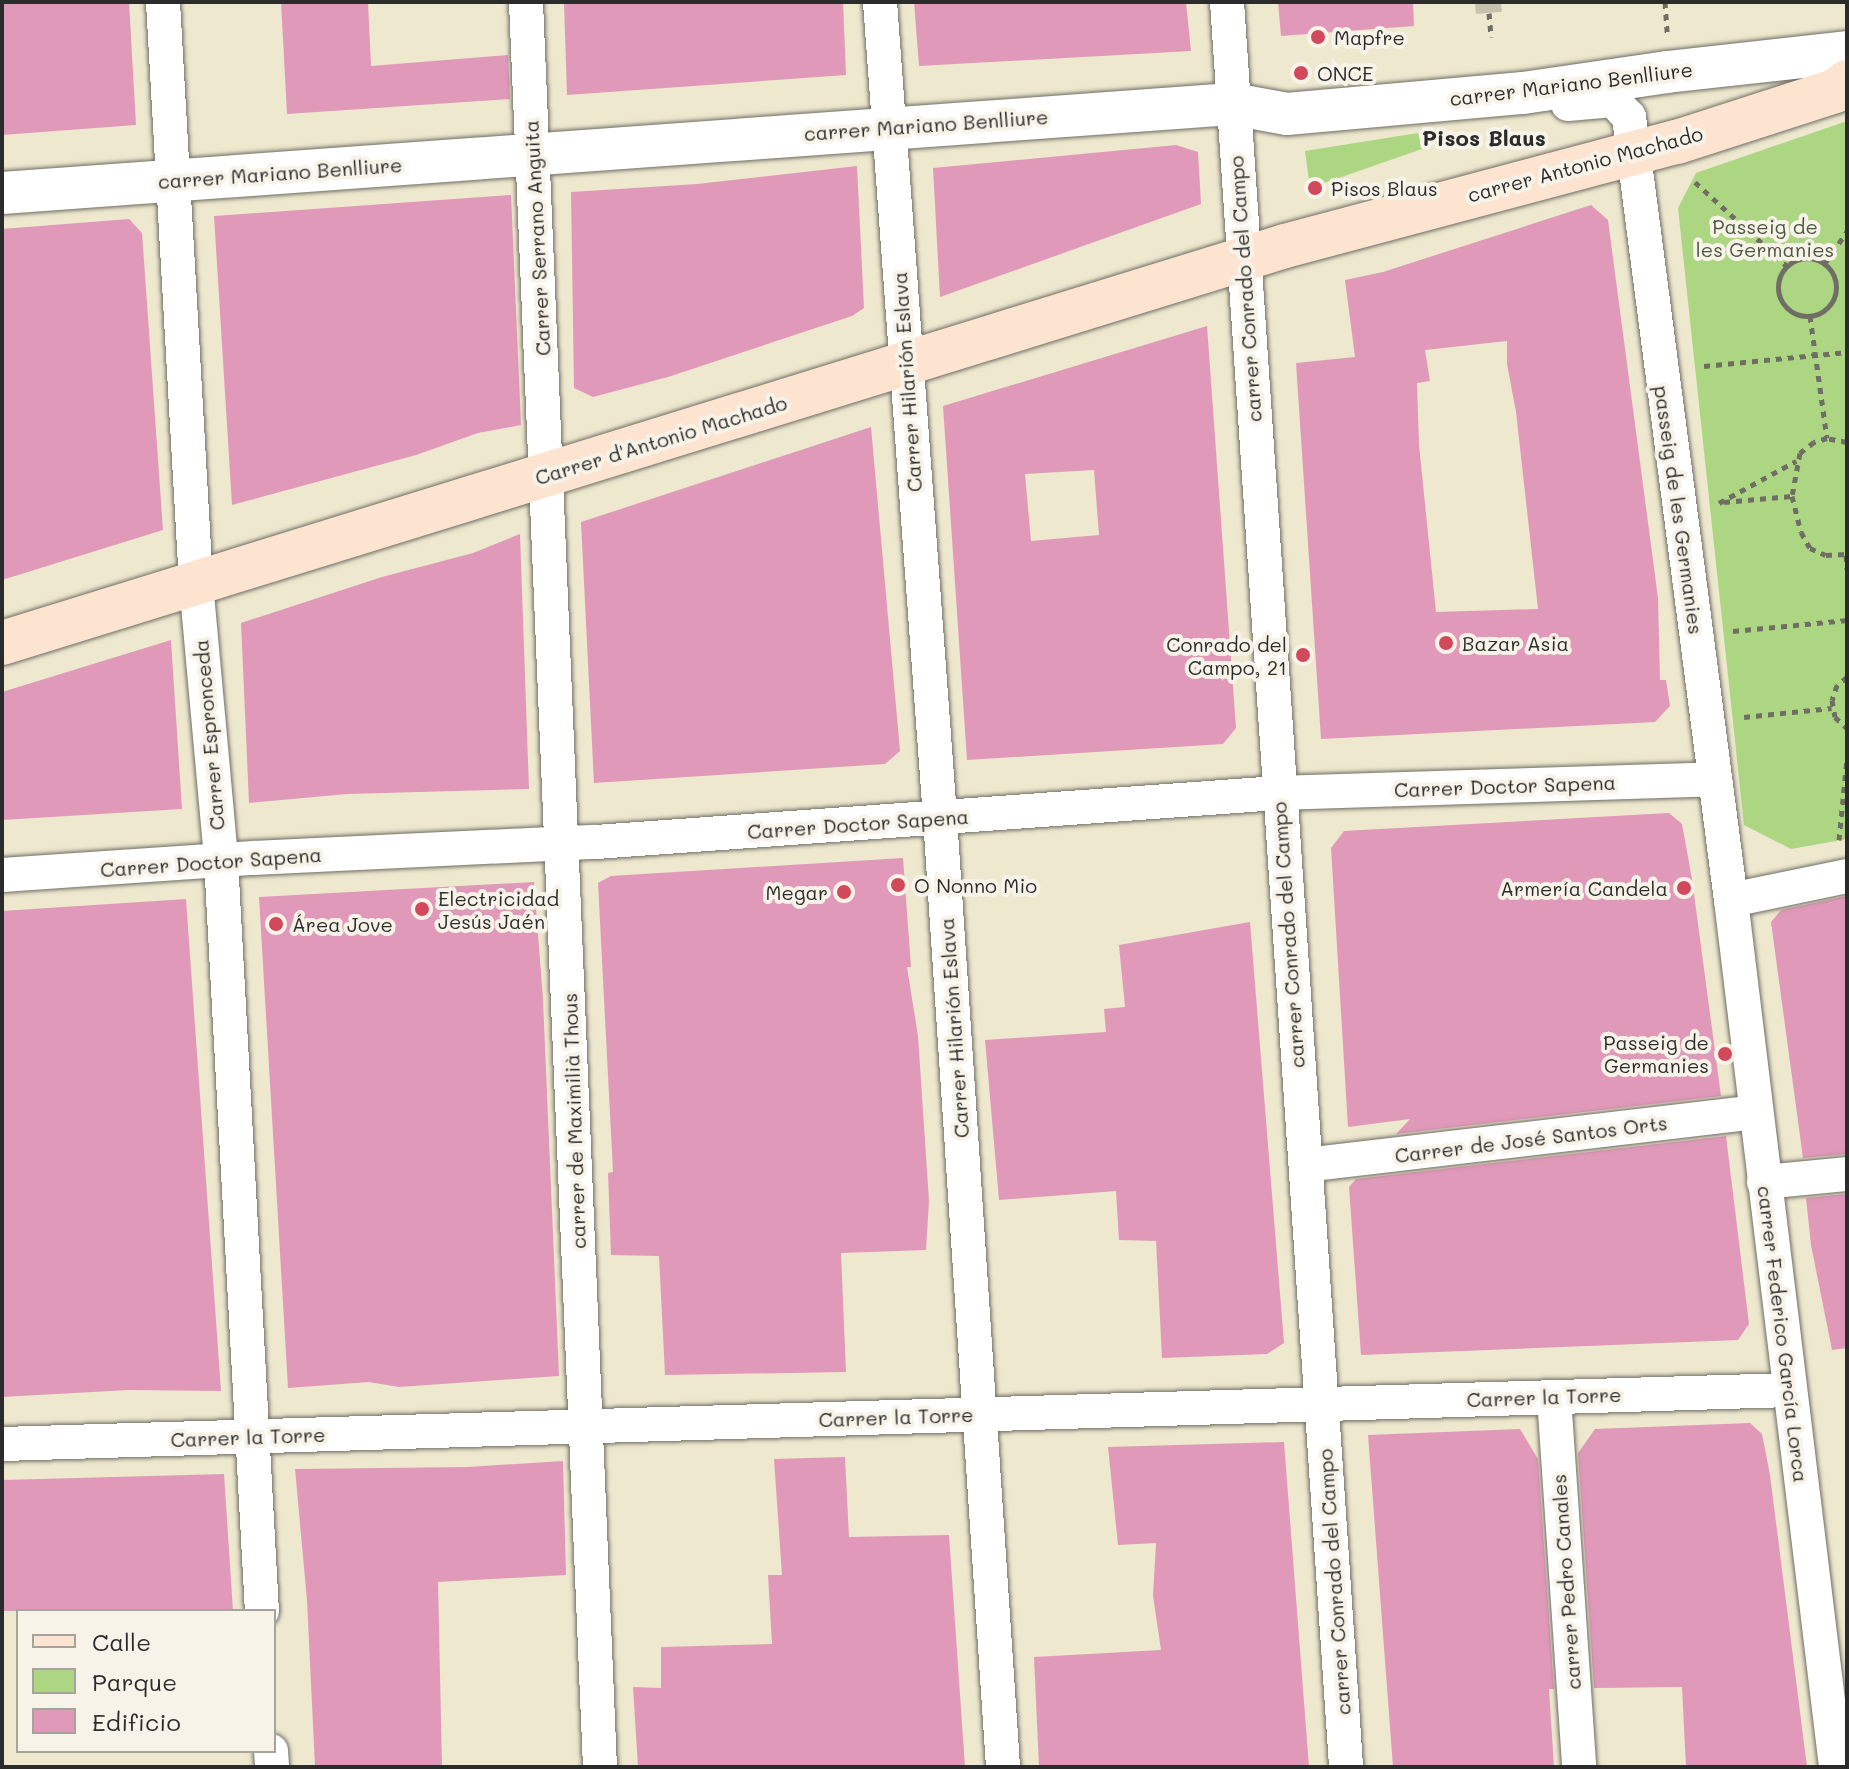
<!DOCTYPE html>
<html>
<head>
<meta charset="utf-8">
<style>
  body { margin:0 }
  #map { position:relative; width:1849px; height:1769px; overflow:hidden; background:#eee8cf; font-family:Mali,sans-serif }
  div>[style] { position:absolute }
  .green>* { inset:0; background:#acd681 }
  .building>* { inset:0; background:#e199ba }
  .pedestrian-tunnel>* { height:26px; margin-top:-13px; transform-origin:0; background:repeating-linear-gradient(90deg,#c7c2ae 0 26px,transparent 0 39px) }
  .path>* { height:5px; margin-top:-2.5px; transform-origin:0; background:repeating-linear-gradient(90deg,#6f6d64 0 6px,transparent 0 12px) }
  .path>.ring { margin:-2.5px; padding:0; box-sizing:content-box; background:none; border:5px solid #6f6d64; border-radius:50% }
  .roads { filter:drop-shadow(0 0 2px #6f6d64) drop-shadow(0 0 2px #6f6d64) }
  .minor>* { height:34px; margin:-17px; padding:0 17px; transform-origin:17px; border-radius:17px; background:#fff }
  .tertiary>* { height:42px; margin:-21px; padding:0 21px; transform-origin:21px; border-radius:21px; background:#fff }
  .secondary>* { height:44px; margin:-22px; padding:0 22px; transform-origin:22px; border-radius:22px; background:#fde4d1 }
  .dots>* { width:22px; height:22px; translate:-50% -50%; box-sizing:border-box; border:4px solid #f7f3e8; border-radius:50% }
  span { translate:-50% -50%; white-space:nowrap; text-align:center; line-height:1.15; -webkit-text-stroke:8px #f7f3e8; paint-order:stroke }
  .poi-label { font-size:20px; color:#2b2b2b }
  .left { translate:0 -50%; text-align:left }
  .right { translate:-100% -50%; text-align:right }
  .street-label { font-size:20px; color:#2b2b2b }
  .park-label { font-size:20px; color:#4b5640 }
  .neighbourhood-label { font-size:22px; color:#2b2b2b; font-weight:700 }
  .frame { position:absolute; inset:0; border:4px solid #2b2b2b; pointer-events:none }
  .legend { position:absolute; left:16px; top:1609px; width:260px; height:144px; box-sizing:border-box; background:#f7f3e8; border:2px solid #a5a39c; margin:0; padding:10px 14px; list-style:none; font-size:24px; color:#2b2b2b }
  .legend li { display:flex; align-items:center; gap:16px; height:40px }
  .legend b { width:40px; border:2px solid #a5a39c }
</style>
</head>
<body>
<div id="map">
  <div class="green">
    <i style="clip-path:polygon(1847px 121px,1847px 839px,1791px 849px,1744px 825px,1678px 208px,1696px 173px)"></i>
    <i style="clip-path:polygon(1418px 133px,1422px 149px,1310px 188px,1305px 151px)"></i>
  </div>
  <div class="building">
    <i style="clip-path:polygon(2px 2px,129px 2px,136px 125px,2px 135px)"></i>
    <i style="clip-path:polygon(281px 2px,368px 2px,371px 66px,508px 55px,510px 99px,287px 114px)"></i>
    <i style="clip-path:polygon(564px 2px,843px 2px,846px 75px,567px 95px)"></i>
    <i style="clip-path:polygon(914px 2px,1186px 2px,1191px 51px,919px 66px)"></i>
    <i style="clip-path:polygon(1278px 2px,1413px 2px,1414px 26px,1281px 36px)"></i>
    <i style="clip-path:polygon(1176px 145px,1198px 152px,1201px 204px,940px 297px,933px 168px)"></i>
    <i style="clip-path:polygon(857px 166px,864px 308px,852px 316px,668px 377px,593px 397px,574px 388px,571px 192px,697px 184px)"></i>
    <i style="clip-path:polygon(511px 195px,521px 425px,478px 433px,416px 455px,232px 505px,214px 216px)"></i>
    <i style="clip-path:polygon(evenodd,1591px 205px,1608px 220px,1658px 598px,1660px 680px,1666px 680px,1670px 706px,1655px 722px,1321px 739px,1296px 363px,1355px 357px,1345px 280px,1383px 272px,1591px 205px,1507px 341px,1507px 364px,1516px 412px,1538px 609px,1436px 612px,1419px 445px,1417px 383px,1430px 381px,1425px 350px,1507px 341px)"></i>
    <i style="clip-path:polygon(129px 219px,142px 233px,163px 530px,2px 580px,2px 229px)"></i>
    <i style="clip-path:polygon(evenodd,1207px 326px,1236px 728px,1223px 744px,967px 760px,943px 406px,1207px 326px,1094px 470px,1099px 535px,1031px 541px,1025px 474px,1094px 470px)"></i>
    <i style="clip-path:polygon(871px 427px,900px 751px,885px 764px,594px 783px,581px 522px)"></i>
    <i style="clip-path:polygon(520px 534px,529px 789px,347px 794px,249px 803px,241px 623px,382px 577px,473px 553px)"></i>
    <i style="clip-path:polygon(171px 640px,182px 809px,2px 820px,2px 692px)"></i>
    <i style="clip-path:polygon(1669px 813px,1682px 824px,1692px 879px,1721px 1096px,1396px 1134px,1410px 1119px,1348px 1127px,1331px 848px,1344px 831px)"></i>
    <i style="clip-path:polygon(903px 858px,911px 967px,907px 967px,918px 1036px,929px 1201px,926px 1250px,841px 1253px,846px 1372px,665px 1375px,659px 1256px,611px 1255px,608px 1173px,613px 1172px,598px 883px,611px 876px)"></i>
    <i style="clip-path:polygon(534px 882px,543px 999px,559px 1376px,399px 1387px,369px 1382px,288px 1388px,259px 897px)"></i>
    <i style="clip-path:polygon(1847px 896px,1847px 1154px,1803px 1158px,1771px 922px,1781px 910px)"></i>
    <i style="clip-path:polygon(186px 899px,221px 1391px,129px 1390px,2px 1397px,2px 911px)"></i>
    <i style="clip-path:polygon(1250px 922px,1284px 1343px,1267px 1354px,1162px 1358px,1156px 1241px,1119px 1240px,1116px 1191px,999px 1200px,985px 1040px,1106px 1032px,1104px 1009px,1125px 1007px,1119px 945px)"></i>
    <i style="clip-path:polygon(1726px 1136px,1749px 1324px,1738px 1340px,1361px 1355px,1349px 1187px,1356px 1179px)"></i>
    <i style="clip-path:polygon(1847px 1194px,1847px 1348px,1832px 1350px,1811px 1245px,1806px 1198px)"></i>
    <i style="clip-path:polygon(1750px 1423px,1762px 1434px,1770px 1475px,1807px 1767px,1686px 1767px,1682px 1687px,1594px 1688px,1578px 1453px,1595px 1429px)"></i>
    <i style="clip-path:polygon(1520px 1429px,1538px 1459px,1554px 1689px,1549px 1689px,1554px 1767px,1393px 1767px,1368px 1435px)"></i>
    <i style="clip-path:polygon(1284px 1442px,1309px 1767px,1039px 1767px,1034px 1657px,1161px 1650px,1153px 1596px,1156px 1543px,1118px 1545px,1108px 1447px)"></i>
    <i style="clip-path:polygon(845px 1457px,849px 1537px,949px 1535px,965px 1767px,638px 1767px,633px 1687px,661px 1688px,661px 1647px,772px 1644px,768px 1575px,782px 1575px,774px 1459px)"></i>
    <i style="clip-path:polygon(563px 1461px,566px 1575px,438px 1582px,442px 1767px,315px 1767px,307px 1600px,295px 1469px,468px 1467px)"></i>
    <i style="clip-path:polygon(224px 1474px,233px 1611px,2px 1611px,2px 1480px)"></i>
  </div>
  <div class="pedestrian-tunnel">
    <i style="left:1488px;top:2px;width:11px;rotate:85deg"></i>
  </div>
  <div class="path">
    <i style="left:1665px;top:2px;width:31px;rotate:86deg"></i>
    <i style="left:1489px;top:13px;width:24px;rotate:85deg"></i>
    <i style="left:1695px;top:182px;width:125px;rotate:42.4deg"></i>
    <i class="ring" style="left:1778px;top:258px;width:53px;height:53px"></i>
    <i style="left:1825px;top:263px;width:39px;rotate:-55deg"></i>
    <i style="left:1810px;top:316px;width:123px;rotate:82.1deg"></i>
    <i style="left:1704px;top:366px;width:144px;rotate:-5.6deg"></i>
    <i style="left:1847px;top:442px;width:20px;rotate:-169deg"></i>
    <i style="left:1827px;top:438px;width:14px;rotate:163deg"></i>
    <i style="left:1814px;top:442px;width:18px;rotate:142deg"></i>
    <i style="left:1800px;top:453px;width:44px;rotate:100.5deg"></i>
    <i style="left:1792px;top:496px;width:37px;rotate:76deg"></i>
    <i style="left:1801px;top:532px;width:18px;rotate:61deg"></i>
    <i style="left:1810px;top:548px;width:17px;rotate:24deg"></i>
    <i style="left:1826px;top:555px;width:21px;rotate:-3deg"></i>
    <i style="left:1724px;top:502px;width:68px;rotate:-5deg"></i>
    <i style="left:1719px;top:503px;width:88px;rotate:-28.6deg"></i>
    <i style="left:1846px;top:555px;width:14px;rotate:86deg"></i>
    <i style="left:1733px;top:631px;width:115px;rotate:-5.5deg"></i>
    <i style="left:1847px;top:677px;width:13px;rotate:141deg"></i>
    <i style="left:1837px;top:685px;width:16px;rotate:108deg"></i>
    <i style="left:1832px;top:700px;width:17px;rotate:80deg"></i>
    <i style="left:1835px;top:717px;width:16px;rotate:43deg"></i>
    <i style="left:1744px;top:717px;width:88px;rotate:-5.8deg"></i>
    <i style="left:1839px;top:840px;width:81px;rotate:-84.4deg"></i>
  </div>
  <div class="roads">
    <div class="minor">
      <i style="left:163px;top:2px;width:582px;rotate:86.75deg"></i>
      <i style="left:196px;top:583px;width:278px;rotate:84.8deg"></i>
      <i style="left:221px;top:860px;width:752px;rotate:86.88deg"></i>
      <i style="left:526px;top:2px;width:1767px;rotate:87.6deg"></i>
      <i style="left:880px;top:2px;width:818px;rotate:85.79deg"></i>
      <i style="left:940px;top:818px;width:951px;rotate:86.2deg"></i>
      <i style="left:1227px;top:2px;width:1769px;rotate:86.14deg"></i>
      <i style="left:1568px;top:104px;width:45px;rotate:-5.1deg"></i>
      <i style="left:1613px;top:100px;width:23px;rotate:47deg"></i>
      <i style="left:1629px;top:117px;width:790px;rotate:82.58deg"></i>
      <i style="left:1731px;top:900px;width:873px;rotate:83.09deg"></i>
      <i style="left:2px;top:875px;width:252px;rotate:-3.9deg"></i>
      <i style="left:253px;top:858px;width:343px;rotate:-2.7deg"></i>
      <i style="left:596px;top:842px;width:684px;rotate:-4.11deg"></i>
      <i style="left:1278px;top:793px;width:437px;rotate:-1.8deg"></i>
      <i style="left:1731px;top:900px;width:118px;rotate:-11.7deg"></i>
      <i style="left:1306px;top:1165px;width:453px;rotate:-6.7deg"></i>
      <i style="left:1764px;top:1182px;width:83px;rotate:-5.5deg"></i>
      <i style="left:1554px;top:1397px;width:371px;rotate:86.1deg"></i>
      <i style="left:2px;top:1444px;width:1789px;rotate:-1.73deg"></i>
      <i style="left:271px;top:1751px;width:16px;rotate:86deg"></i>
    </div>
    <div class="tertiary">
      <i style="left:2px;top:193px;width:1233px;rotate:-4.14deg"></i>
      <i style="left:1232px;top:104px;width:56px;rotate:10.3deg"></i>
      <i style="left:1287px;top:114px;width:237px;rotate:-5.1deg"></i>
      <i style="left:1523px;top:93px;width:146px;rotate:-8.3deg"></i>
      <i style="left:1667px;top:72px;width:181px;rotate:-6.3deg"></i>
    </div>
    <div class="secondary">
      <i style="left:2px;top:643px;width:1343px;rotate:-17.19deg"></i>
      <i style="left:1285px;top:246px;width:406px;rotate:-14.9deg"></i>
      <i style="left:1677px;top:142px;width:166px;rotate:-17.9deg"></i>
      <i style="left:1835px;top:91px;width:15px;rotate:-37deg"></i>
    </div>
  </div>
  <div class="dots">
    <i style="left:1318px;top:37px;background:#d1495b"></i>
    <i style="left:1301px;top:73px;background:#d1495b"></i>
    <i style="left:1315px;top:188px;background:#d1495b"></i>
    <i style="left:1446px;top:643px;background:#d1495b"></i>
    <i style="left:1303px;top:655px;background:#d1495b"></i>
    <i style="left:898px;top:885px;background:#d1495b"></i>
    <i style="left:1684px;top:888px;background:#d1495b"></i>
    <i style="left:844px;top:892px;background:#d1495b"></i>
    <i style="left:422px;top:909px;background:#d1495b"></i>
    <i style="left:276px;top:924px;background:#d1495b"></i>
    <i style="left:1725px;top:1054px;background:#d1495b"></i>
  </div>
  <div class="poi-label">
    <span class="left" style="left:1334px;top:37px">Mapfre</span>
    <span class="left" style="left:1317px;top:73px">ONCE</span>
    <span class="left" style="left:1331px;top:188px">Pisos Blaus</span>
    <span class="left" style="left:1462px;top:643px">Bazar Asia</span>
    <span class="right" style="left:1287px;top:656px">Conrado del<br>Campo, 21</span>
    <span class="left" style="left:914px;top:885px">O Nonno Mio</span>
    <span class="right" style="left:1668px;top:888px">Armería Candela</span>
    <span class="right" style="left:828px;top:892px">Megar</span>
    <span class="left" style="left:438px;top:910px">Electricidad<br>Jesús Jaén</span>
    <span class="left" style="left:292px;top:924px">Área Jove</span>
    <span class="right" style="left:1709px;top:1054px">Passeig de<br>Germanies</span>
  </div>
  <div class="street-label">
    <span style="left:1571px;top:84px;rotate:-7deg">carrer Mariano Benlliure</span>
    <span style="left:926px;top:125px;rotate:-4deg">carrer Mariano Benlliure</span>
    <span style="left:1585px;top:164px;rotate:-15deg">carrer Antonio Machado</span>
    <span style="left:280px;top:173px;rotate:-4deg">carrer Mariano Benlliure</span>
    <span style="left:537px;top:238px;rotate:-93deg">Carrer Serrano Anguita</span>
    <span style="left:1245px;top:289px;rotate:-94deg">carrer Conrado del Campo</span>
    <span style="left:907px;top:382px;rotate:-94deg">Carrer Hilarión Eslava</span>
    <span style="left:661px;top:440px;rotate:-17deg">Carrer d'Antonio Machado</span>
    <span style="left:1679px;top:510px;rotate:82deg">passeig de les Germanies</span>
    <span style="left:209px;top:735px;rotate:-95deg">Carrer Espronceda</span>
    <span style="left:1505px;top:786px;rotate:-2deg">Carrer Doctor Sapena</span>
    <span style="left:858px;top:824px;rotate:-4deg">Carrer Doctor Sapena</span>
    <span style="left:211px;top:862px;rotate:-4deg">Carrer Doctor Sapena</span>
    <span style="left:1288px;top:935px;rotate:-94deg">carrer Conrado del Campo</span>
    <span style="left:954px;top:1028px;rotate:-94deg">Carrer Hilarión Eslava</span>
    <span style="left:574px;top:1121px;rotate:-92deg">carrer de Maximilià Thous</span>
    <span style="left:1531px;top:1139px;rotate:-7deg">Carrer de José Santos Orts</span>
    <span style="left:1783px;top:1334px;rotate:83deg">carrer Federico García Lorca</span>
    <span style="left:1544px;top:1397px;rotate:-2deg">Carrer la Torre</span>
    <span style="left:896px;top:1417px;rotate:-2deg">Carrer la Torre</span>
    <span style="left:248px;top:1437px;rotate:-2deg">Carrer la Torre</span>
    <span style="left:1334px;top:1582px;rotate:-94deg">carrer Conrado del Campo</span>
    <span style="left:1566px;top:1582px;rotate:-94deg">carrer Pedro Canales</span>
  </div>
  <div class="park-label">
    <span style="left:1765px;top:238px">Passeig de<br>les Germanies</span>
  </div>
  <div class="neighbourhood-label">
    <span style="left:1484px;top:138px">Pisos Blaus</span>
  </div>
  <div class="frame"></div>
  <ul class="legend">
  <li><b style="height:10px;background:#fde4d1"></b>Calle</li>
  <li><b style="height:22px;background:#acd681"></b>Parque</li>
  <li><b style="height:22px;background:#e199ba"></b>Edificio</li>
  </ul>
</div>
</body>
</html>
